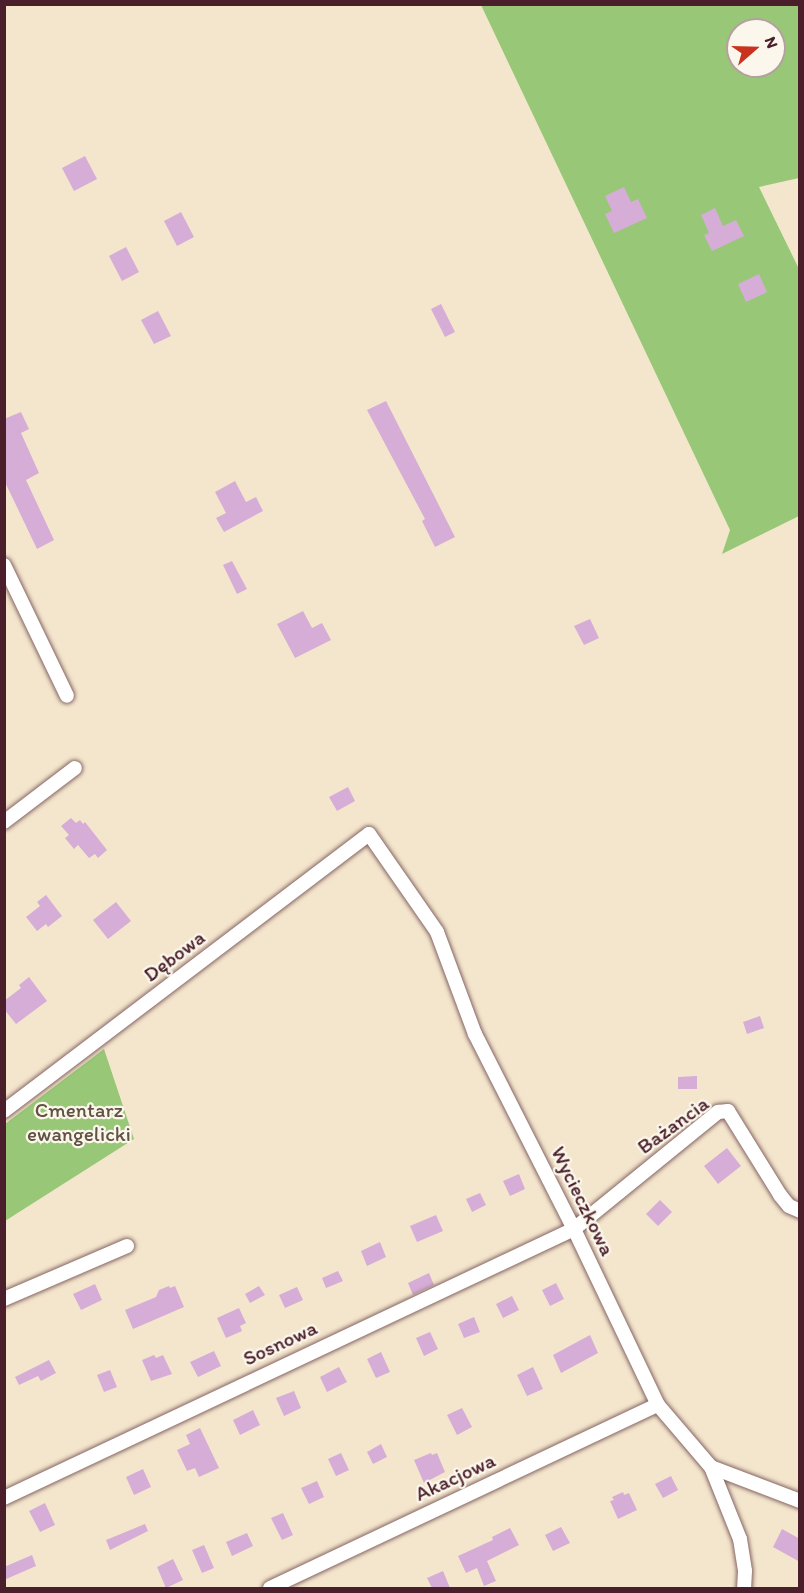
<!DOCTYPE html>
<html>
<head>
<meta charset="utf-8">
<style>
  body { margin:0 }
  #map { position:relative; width:804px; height:1593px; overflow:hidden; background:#f4e6cd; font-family:Itim,sans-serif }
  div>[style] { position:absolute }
  .green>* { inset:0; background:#98c877 }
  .building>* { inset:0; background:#d5add7 }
  .roads { filter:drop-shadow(0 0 2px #866564) drop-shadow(0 0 2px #866564) }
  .minor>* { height:14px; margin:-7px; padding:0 7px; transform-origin:7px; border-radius:7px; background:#fff }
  span { translate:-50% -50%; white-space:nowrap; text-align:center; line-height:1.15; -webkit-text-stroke:4.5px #fbf7ec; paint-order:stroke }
  .street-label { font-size:21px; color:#4a1f2b }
  .park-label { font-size:21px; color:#615242 }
  .frame { position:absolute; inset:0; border:6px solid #4a1f2b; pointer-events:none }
  .north { position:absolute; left:726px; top:18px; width:60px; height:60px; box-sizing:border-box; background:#fbf7ec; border:2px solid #b4a19f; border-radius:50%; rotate:70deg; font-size:16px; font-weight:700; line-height:24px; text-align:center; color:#4a1f2b }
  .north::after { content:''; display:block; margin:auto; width:21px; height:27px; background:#c8321e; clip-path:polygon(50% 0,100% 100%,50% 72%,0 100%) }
</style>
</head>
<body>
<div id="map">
  <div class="green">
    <i style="clip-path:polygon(evenodd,481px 5px,799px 5px,799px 178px,759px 187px,799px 269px,799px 516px,722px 554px,730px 530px,481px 5px,738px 30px,774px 30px,774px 66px,738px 66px,738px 30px)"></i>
    <i style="clip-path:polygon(104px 1049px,134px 1139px,5px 1221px,5px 1124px)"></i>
  </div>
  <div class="building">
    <i style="clip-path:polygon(85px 156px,97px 179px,74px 191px,62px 168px)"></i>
    <i style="clip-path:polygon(624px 187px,631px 202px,638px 199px,647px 218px,614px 233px,605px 214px,612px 211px,605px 196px)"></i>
    <i style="clip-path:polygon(715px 208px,723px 226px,736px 220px,744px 236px,712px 251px,704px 235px,709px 233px,701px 215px)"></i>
    <i style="clip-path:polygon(181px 212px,194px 237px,177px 246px,164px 221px)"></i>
    <i style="clip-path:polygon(126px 247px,139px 272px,122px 281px,109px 256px)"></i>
    <i style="clip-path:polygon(759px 274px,767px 292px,746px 302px,738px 284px)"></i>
    <i style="clip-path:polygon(441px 304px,455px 332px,445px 337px,431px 309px)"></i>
    <i style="clip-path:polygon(158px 311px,171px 336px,154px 344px,141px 320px)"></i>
    <i style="clip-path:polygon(386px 401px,455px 537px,435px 547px,422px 521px,425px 519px,367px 410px)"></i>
    <i style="clip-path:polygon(21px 412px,29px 429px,21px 433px,39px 473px,26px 480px,54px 540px,37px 549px,4px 480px,4px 419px)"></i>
    <i style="clip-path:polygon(235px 481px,246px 502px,256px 497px,263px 511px,224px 532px,216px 518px,226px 513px,215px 492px)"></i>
    <i style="clip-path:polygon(232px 561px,247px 589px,237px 594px,223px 565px)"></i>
    <i style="clip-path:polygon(303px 611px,312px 628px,322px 623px,331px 640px,295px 658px,277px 624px)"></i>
    <i style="clip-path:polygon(590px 619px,599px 638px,584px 645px,574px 626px)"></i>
    <i style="clip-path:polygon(348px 787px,355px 801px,337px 811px,329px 797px)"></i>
    <i style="clip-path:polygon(71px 818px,76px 823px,80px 820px,83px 824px,85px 822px,107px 850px,98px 858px,95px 854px,89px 858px,78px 845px,74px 849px,65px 838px,69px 835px,61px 826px)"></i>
    <i style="clip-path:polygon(46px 895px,62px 916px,48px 927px,46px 924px,37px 931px,26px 917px,40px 906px,37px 902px)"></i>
    <i style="clip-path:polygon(116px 902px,131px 921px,108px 939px,93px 920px)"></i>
    <i style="clip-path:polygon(29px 977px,47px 1001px,16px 1024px,4px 1009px,4px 1001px,21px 988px,19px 985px)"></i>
    <i style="clip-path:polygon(760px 1016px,764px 1028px,747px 1034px,743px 1022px)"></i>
    <i style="clip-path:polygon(697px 1076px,697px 1089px,678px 1089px,678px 1077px)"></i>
    <i style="clip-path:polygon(727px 1148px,741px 1166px,718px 1184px,704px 1166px)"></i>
    <i style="clip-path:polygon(519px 1174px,525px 1189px,510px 1196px,503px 1181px)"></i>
    <i style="clip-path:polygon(480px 1193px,486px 1205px,472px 1212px,466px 1199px)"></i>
    <i style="clip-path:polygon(660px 1200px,672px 1212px,658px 1226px,646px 1214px)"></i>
    <i style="clip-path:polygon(436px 1215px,443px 1231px,417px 1242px,410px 1226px)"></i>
    <i style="clip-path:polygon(380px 1242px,386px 1257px,367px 1266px,361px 1251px)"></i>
    <i style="clip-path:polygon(338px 1271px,343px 1281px,326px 1288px,322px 1278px)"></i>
    <i style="clip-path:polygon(429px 1273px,434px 1285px,413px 1295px,408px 1283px)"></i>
    <i style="clip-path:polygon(556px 1283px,564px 1299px,550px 1306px,542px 1290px)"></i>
    <i style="clip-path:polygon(95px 1284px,102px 1300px,81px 1310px,73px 1294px)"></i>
    <i style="clip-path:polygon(169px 1286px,170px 1288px,175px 1286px,184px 1307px,133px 1329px,125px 1310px,156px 1297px,159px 1290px)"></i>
    <i style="clip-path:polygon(259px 1286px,265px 1295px,250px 1303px,245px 1294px)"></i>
    <i style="clip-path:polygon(297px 1287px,303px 1300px,285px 1308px,279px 1295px)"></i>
    <i style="clip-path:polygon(512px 1296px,519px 1310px,503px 1318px,496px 1304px)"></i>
    <i style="clip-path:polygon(239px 1308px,246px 1323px,240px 1326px,242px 1331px,226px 1338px,217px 1318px)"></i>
    <i style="clip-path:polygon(474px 1317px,480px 1332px,464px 1338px,458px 1324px)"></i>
    <i style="clip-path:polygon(430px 1332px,438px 1349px,424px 1356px,416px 1338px)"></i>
    <i style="clip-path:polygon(590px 1335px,598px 1353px,561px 1373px,553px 1355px)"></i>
    <i style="clip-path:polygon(214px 1351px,221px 1366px,198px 1377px,190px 1362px)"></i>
    <i style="clip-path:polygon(381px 1352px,390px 1372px,376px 1378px,367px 1359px)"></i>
    <i style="clip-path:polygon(154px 1355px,156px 1358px,163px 1355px,172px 1374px,151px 1381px,142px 1360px)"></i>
    <i style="clip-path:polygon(49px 1360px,56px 1373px,41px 1381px,38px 1376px,19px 1385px,15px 1377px)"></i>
    <i style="clip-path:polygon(339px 1367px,347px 1382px,327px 1392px,320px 1377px)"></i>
    <i style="clip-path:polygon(533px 1367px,543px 1389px,527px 1396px,517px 1375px)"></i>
    <i style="clip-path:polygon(110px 1370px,117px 1387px,104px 1392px,97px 1375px)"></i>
    <i style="clip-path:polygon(294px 1391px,301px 1408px,284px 1416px,276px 1398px)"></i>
    <i style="clip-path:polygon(462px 1408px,472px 1427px,457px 1435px,447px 1415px)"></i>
    <i style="clip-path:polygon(253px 1410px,260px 1425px,240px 1435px,233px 1420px)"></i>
    <i style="clip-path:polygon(200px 1428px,219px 1468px,199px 1477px,195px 1468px,187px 1471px,177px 1450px,190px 1444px,186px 1435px)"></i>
    <i style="clip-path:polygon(381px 1444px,387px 1457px,373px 1464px,367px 1452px)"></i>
    <i style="clip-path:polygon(341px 1453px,349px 1470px,336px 1476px,328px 1459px)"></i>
    <i style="clip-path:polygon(431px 1453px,432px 1455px,437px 1453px,445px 1472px,424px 1483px,414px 1460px)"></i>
    <i style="clip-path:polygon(143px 1469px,151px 1487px,134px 1495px,126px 1477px)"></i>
    <i style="clip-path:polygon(671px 1476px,678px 1490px,663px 1498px,655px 1484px)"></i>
    <i style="clip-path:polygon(317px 1481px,324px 1497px,309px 1504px,301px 1488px)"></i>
    <i style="clip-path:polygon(623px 1492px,624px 1495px,629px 1493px,637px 1510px,618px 1519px,610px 1501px,614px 1500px,612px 1497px)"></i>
    <i style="clip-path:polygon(45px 1503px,55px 1525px,40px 1532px,29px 1511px)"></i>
    <i style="clip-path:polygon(283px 1513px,293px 1535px,282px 1540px,271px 1518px)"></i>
    <i style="clip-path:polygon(145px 1524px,148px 1531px,110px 1550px,106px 1540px)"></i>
    <i style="clip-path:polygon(561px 1527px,570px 1543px,553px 1551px,545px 1535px)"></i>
    <i style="clip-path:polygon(510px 1528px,519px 1545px,487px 1561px,496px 1581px,484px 1586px,477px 1568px,466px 1573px,458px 1556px,493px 1540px,492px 1537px)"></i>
    <i style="clip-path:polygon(782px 1529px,800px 1539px,800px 1562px,773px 1547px)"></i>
    <i style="clip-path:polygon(247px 1533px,253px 1546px,232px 1556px,226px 1542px)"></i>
    <i style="clip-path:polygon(204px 1545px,214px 1568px,202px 1573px,192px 1550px)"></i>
    <i style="clip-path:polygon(32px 1555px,36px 1566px,4px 1580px,4px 1567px)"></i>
    <i style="clip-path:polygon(173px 1559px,183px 1580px,166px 1588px,157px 1567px)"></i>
    <i style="clip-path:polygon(443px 1571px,450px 1588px,432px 1588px,427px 1578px)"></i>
  </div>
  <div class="roads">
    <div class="minor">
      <i style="left:4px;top:565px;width:145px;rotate:64.3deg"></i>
      <i style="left:4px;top:822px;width:89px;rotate:-37.3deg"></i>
      <i style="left:4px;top:1111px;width:458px;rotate:-37.2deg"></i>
      <i style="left:369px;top:834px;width:119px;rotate:55.2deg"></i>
      <i style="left:437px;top:932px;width:109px;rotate:69.6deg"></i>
      <i style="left:475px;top:1034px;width:219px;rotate:63.1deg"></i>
      <i style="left:574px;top:1229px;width:195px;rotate:64.5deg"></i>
      <i style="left:658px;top:1405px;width:82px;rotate:49.5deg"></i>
      <i style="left:711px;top:1467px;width:78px;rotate:68.1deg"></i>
      <i style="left:740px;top:1539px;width:32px;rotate:81deg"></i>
      <i style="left:745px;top:1571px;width:17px;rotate:93deg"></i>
      <i style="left:4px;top:1299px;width:134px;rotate:-23.3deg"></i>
      <i style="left:711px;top:1467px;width:95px;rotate:20.9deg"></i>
      <i style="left:4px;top:1498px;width:630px;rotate:-25.26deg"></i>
      <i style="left:574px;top:1229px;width:186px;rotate:-39.1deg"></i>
      <i style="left:718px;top:1112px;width:10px;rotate:-6deg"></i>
      <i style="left:728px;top:1111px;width:99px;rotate:58.2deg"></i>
      <i style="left:780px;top:1195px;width:14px;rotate:51deg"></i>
      <i style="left:789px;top:1206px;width:12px;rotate:24deg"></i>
      <i style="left:270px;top:1588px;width:429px;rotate:-25.3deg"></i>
    </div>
  </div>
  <div class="street-label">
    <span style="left:174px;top:956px;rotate:-37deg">Dębowa</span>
    <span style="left:673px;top:1125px;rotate:-36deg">Bażancia</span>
    <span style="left:583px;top:1201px;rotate:64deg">Wycieczkowa</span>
    <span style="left:280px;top:1343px;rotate:-25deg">Sosnowa</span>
    <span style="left:455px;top:1477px;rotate:-25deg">Akacjowa</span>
  </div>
  <div class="park-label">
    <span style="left:79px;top:1122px">Cmentarz<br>ewangelicki</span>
  </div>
  <div class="frame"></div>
  <div class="north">N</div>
</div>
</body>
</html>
